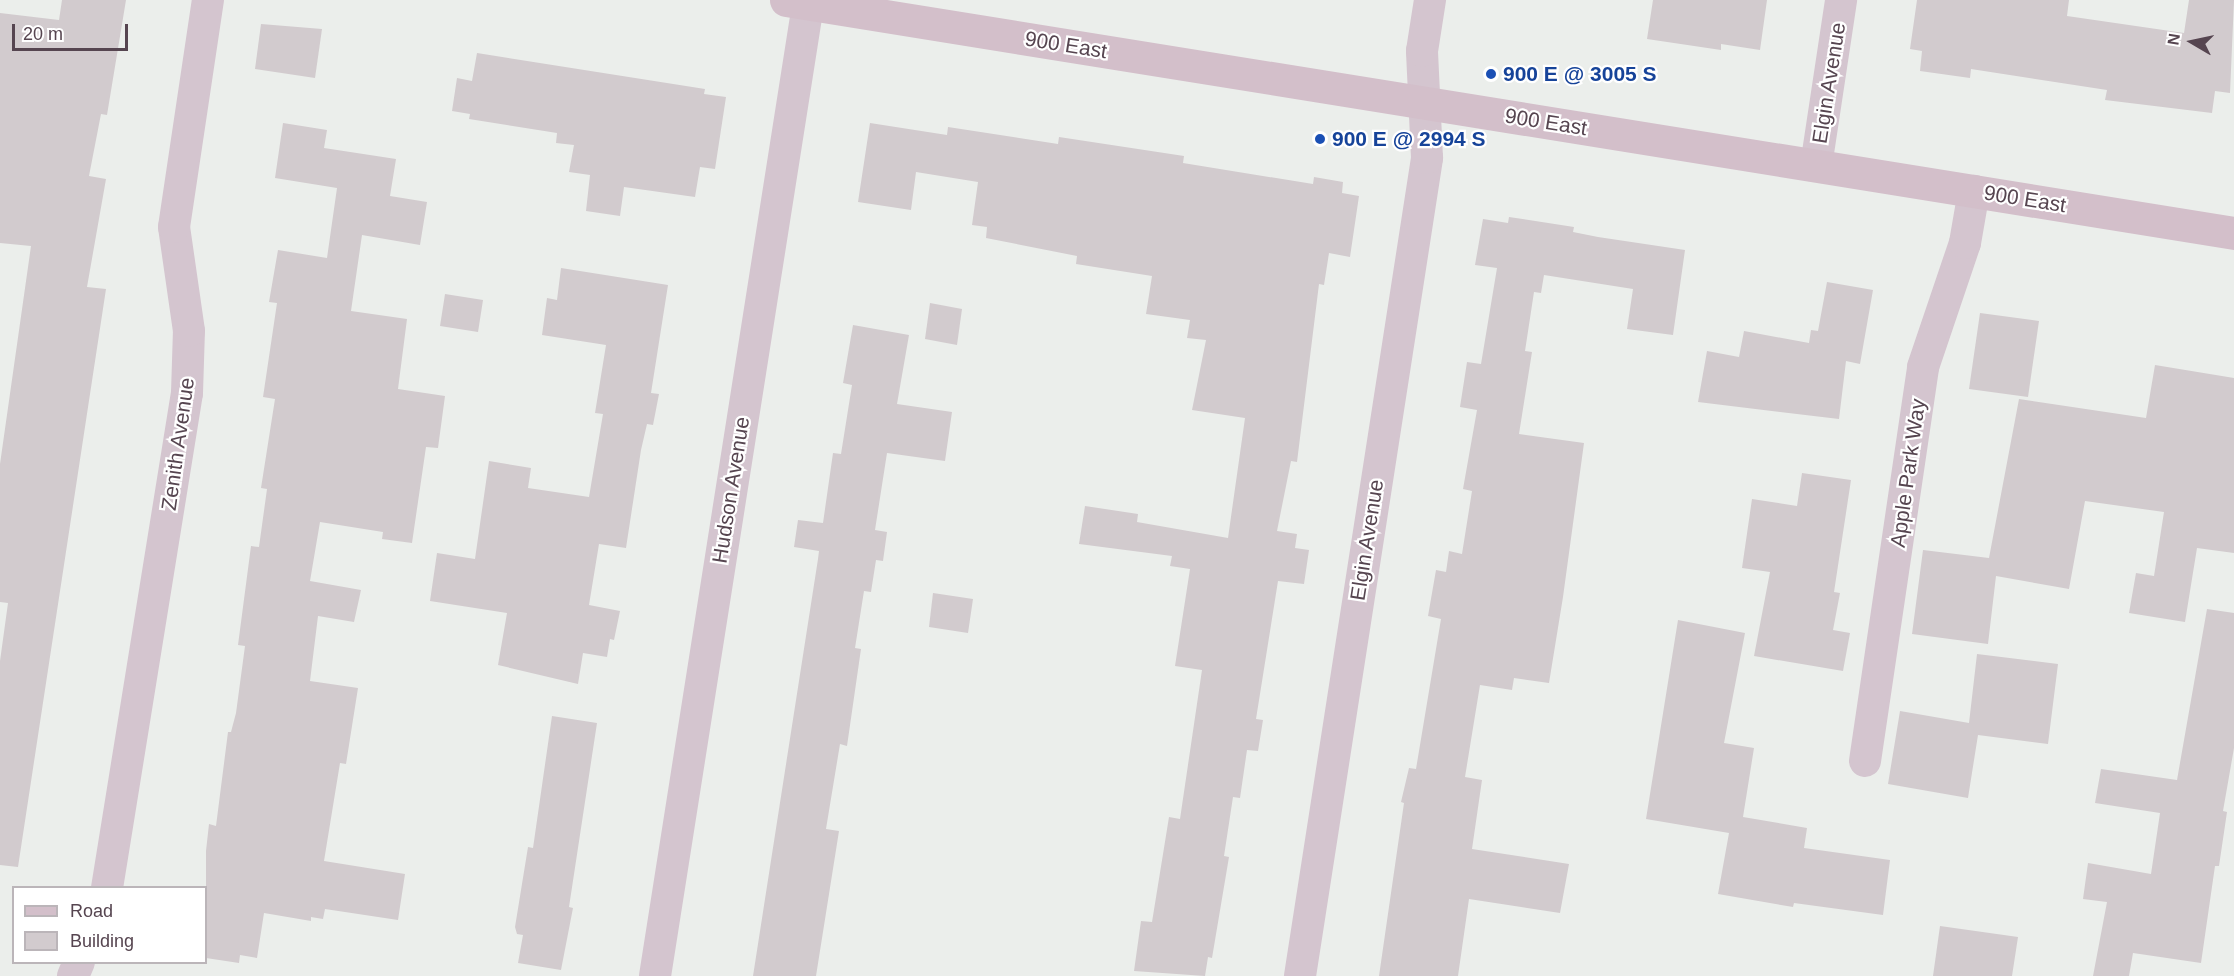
<!DOCTYPE html>
<html>
<head>
<meta charset="utf-8">
<style>
  body { margin:0 }
  #map { position:relative; width:2234px; height:976px; overflow:hidden; background:#ebeeeb; font-family:Arial,sans-serif }
  div>[style] { position:absolute }
  .building>* { inset:0; background:#d2cbce }
  .street>* { height:32px; margin:-16px; padding:0 16px; transform-origin:16px; border-radius:16px; background:#d4c5cf }
  .secondary>* { height:33px; margin:-16.5px; padding:0 16.5px; transform-origin:16.5px; border-radius:16.5px; background:#d3bfca }
  .dots>* { width:16px; height:16px; translate:-50% -50%; box-sizing:border-box; border:3px solid #fff; border-radius:50% }
  span { translate:-50% -50%; white-space:nowrap; text-align:center; line-height:1.15; -webkit-text-stroke:4.5px #fff; paint-order:stroke }
  .street-label { font-size:21px; color:#564550 }
  .transit-label { font-size:21px; color:#164399; font-weight:700 }
  .left { translate:0 -50%; text-align:left }
  .legend { position:absolute; left:12px; top:886px; width:195px; height:78px; box-sizing:border-box; background:#fff; border:2px solid #bbb5b9; margin:0; padding:8px 10px; list-style:none; font-size:18px; color:#564550 }
  .legend li { display:flex; align-items:center; gap:12px; height:30px }
  .legend b { width:30px; border:2px solid #bbb5b9 }
  .north { position:absolute; left:2162px; top:12px; width:60px; height:60px; -webkit-text-stroke:4px #fff; paint-order:stroke; rotate:279deg; font-size:16px; font-weight:700; line-height:24px; text-align:center; color:#564550 }
  .north::after { content:''; display:block; margin:auto; width:21px; height:27px; background:#564550; clip-path:polygon(50% 0,100% 100%,50% 72%,0 100%) }
  .scale { position:absolute; left:12px; top:24px; width:116px; height:27px; box-sizing:border-box; border:3px solid #564550; border-top:0; padding-left:8px; font-size:18px; line-height:21px; white-space:nowrap; color:#564550; -webkit-text-stroke:4px #fff; paint-order:stroke }
</style>
</head>
<body>
<div id="map">
  <div class="building">
    <i style="clip-path:polygon(62px 0,126px 0,107px 115px,101px 114px,89px 176px,106px 179px,87px 287px,106px 289px,18px 867px,0 865px,0 661px,8px 603px,0 602px,0 464px,31px 246px,0 243px,0 13px,59px 20px)"></i>
    <i style="clip-path:polygon(1653px 0,1767px 0,1760px 50px,1721px 44px,1721px 50px,1647px 39px)"></i>
    <i style="clip-path:polygon(1917px 0,2069px 0,2067px 16px,2184px 33px,2189px 0,2234px 0,2230px 93px,2215px 91px,2212px 113px,2105px 100px,2107px 90px,1971px 69px,1970px 78px,1920px 71px,1922px 51px,1910px 49px)"></i>
    <i style="clip-path:polygon(261px 24px,322px 29px,315px 78px,255px 69px)"></i>
    <i style="clip-path:polygon(477px 53px,705px 89px,704px 94px,726px 97px,715px 169px,700px 167px,695px 197px,624px 187px,620px 216px,586px 211px,590px 175px,569px 172px,574px 145px,556px 143px,557px 133px,469px 119px,470px 114px,452px 111px,457px 78px,472px 81px)"></i>
    <i style="clip-path:polygon(283px 123px,327px 130px,324px 148px,396px 159px,390px 196px,427px 202px,420px 245px,362px 235px,351px 311px,407px 319px,398px 389px,445px 396px,438px 448px,426px 447px,412px 543px,382px 539px,383px 532px,320px 522px,310px 581px,361px 590px,354px 622px,318px 616px,310px 681px,358px 688px,346px 764px,340px 763px,324px 861px,405px 874px,398px 920px,325px 909px,323px 919px,311px 917px,311px 921px,264px 913px,257px 958px,240px 955px,239px 963px,206px 958px,206px 851px,209px 824px,216px 826px,228px 732px,231px 732px,236px 713px,245px 646px,238px 645px,251px 546px,259px 547px,267px 489px,261px 488px,275px 399px,263px 397px,277px 303px,269px 302px,278px 250px,327px 258px,337px 188px,275px 178px)"></i>
    <i style="clip-path:polygon(870px 123px,947px 135px,948px 127px,1058px 144px,1059px 137px,1184px 156px,1183px 163px,1313px 184px,1314px 177px,1343px 182px,1342px 193px,1359px 196px,1350px 257px,1329px 253px,1324px 285px,1319px 284px,1297px 462px,1291px 461px,1277px 531px,1297px 534px,1295px 548px,1309px 550px,1304px 584px,1278px 581px,1256px 719px,1263px 720px,1258px 751px,1247px 750px,1240px 798px,1233px 797px,1224px 856px,1229px 857px,1212px 958px,1208px 957px,1205px 976px,1134px 971px,1141px 921px,1152px 922px,1169px 817px,1180px 819px,1202px 670px,1175px 666px,1190px 569px,1170px 566px,1172px 556px,1079px 544px,1085px 506px,1138px 514px,1137px 522px,1228px 538px,1245px 418px,1192px 410px,1206px 340px,1187px 338px,1190px 320px,1146px 314px,1152px 276px,1076px 264px,1077px 256px,986px 238px,987px 227px,972px 225px,978px 182px,916px 172px,911px 210px,858px 202px)"></i>
    <i style="clip-path:polygon(1509px 217px,1574px 227px,1573px 232px,1598px 237px,1685px 250px,1673px 335px,1627px 329px,1633px 289px,1544px 275px,1541px 293px,1534px 292px,1525px 351px,1532px 352px,1519px 434px,1584px 443px,1563px 597px,1549px 683px,1514px 678px,1512px 690px,1480px 685px,1465px 777px,1482px 780px,1472px 849px,1569px 864px,1560px 913px,1469px 899px,1458px 976px,1379px 976px,1404px 803px,1401px 802px,1409px 768px,1416px 769px,1441px 619px,1428px 616px,1436px 570px,1446px 572px,1449px 551px,1462px 554px,1472px 491px,1463px 489px,1477px 410px,1460px 407px,1467px 362px,1481px 364px,1497px 268px,1475px 265px,1483px 219px,1508px 223px)"></i>
    <i style="clip-path:polygon(561px 268px,668px 285px,651px 393px,659px 394px,653px 425px,647px 424px,641px 450px,626px 548px,599px 544px,589px 605px,620px 611px,614px 640px,610px 639px,607px 657px,583px 653px,578px 684px,498px 665px,507px 613px,430px 601px,437px 553px,475px 559px,489px 461px,531px 468px,528px 488px,589px 497px,603px 414px,595px 413px,606px 345px,542px 335px,547px 298px,557px 300px)"></i>
    <i style="clip-path:polygon(1827px 282px,1873px 290px,1860px 364px,1846px 361px,1839px 419px,1698px 402px,1707px 351px,1739px 357px,1744px 331px,1809px 343px,1811px 330px,1818px 331px)"></i>
    <i style="clip-path:polygon(445px 294px,483px 300px,478px 332px,440px 326px)"></i>
    <i style="clip-path:polygon(930px 303px,962px 309px,957px 345px,925px 339px)"></i>
    <i style="clip-path:polygon(1980px 313px,2039px 321px,2028px 397px,1969px 389px)"></i>
    <i style="clip-path:polygon(853px 325px,909px 335px,897px 404px,952px 412px,945px 461px,887px 453px,875px 530px,887px 532px,883px 561px,876px 560px,871px 592px,864px 591px,855px 648px,861px 649px,847px 746px,840px 744px,826px 829px,839px 831px,816px 976px,753px 976px,818px 559px,819px 551px,794px 547px,798px 520px,823px 523px,833px 453px,841px 454px,852px 385px,843px 383px)"></i>
    <i style="clip-path:polygon(2155px 365px,2234px 378px,2234px 553px,2197px 548px,2185px 622px,2129px 613px,2136px 573px,2154px 576px,2164px 512px,2085px 501px,2069px 589px,1996px 576px,1988px 644px,1912px 634px,1923px 550px,1989px 558px,2019px 399px,2146px 418px)"></i>
    <i style="clip-path:polygon(1802px 473px,1851px 480px,1834px 592px,1840px 593px,1833px 630px,1850px 633px,1843px 671px,1754px 656px,1770px 572px,1742px 568px,1752px 499px,1797px 506px)"></i>
    <i style="clip-path:polygon(933px 593px,973px 599px,968px 633px,929px 627px)"></i>
    <i style="clip-path:polygon(2207px 609px,2234px 613px,2234px 748px,2223px 811px,2227px 812px,2219px 866px,2215px 866px,2201px 963px,2133px 953px,2129px 976px,2093px 976px,2107px 902px,2083px 899px,2088px 863px,2151px 874px,2160px 813px,2095px 803px,2101px 769px,2177px 780px)"></i>
    <i style="clip-path:polygon(1678px 620px,1745px 633px,1724px 743px,1754px 748px,1743px 817px,1807px 828px,1804px 848px,1890px 860px,1883px 915px,1794px 903px,1793px 907px,1718px 894px,1729px 833px,1646px 819px)"></i>
    <i style="clip-path:polygon(1977px 654px,2058px 664px,2048px 744px,1978px 735px,1968px 798px,1888px 784px,1900px 711px,1969px 723px)"></i>
    <i style="clip-path:polygon(552px 716px,597px 723px,569px 907px,573px 908px,561px 970px,518px 963px,523px 935px,517px 934px,515px 927px,528px 847px,533px 848px)"></i>
    <i style="clip-path:polygon(1940px 926px,2018px 937px,2012px 976px,1933px 976px)"></i>
  </div>
  <div class="street">
    <i style="left:1816px;top:166px;width:168px;rotate:-81.4deg"></i>
    <i style="left:1865px;top:761px;width:398px;rotate:-81.6deg"></i>
    <i style="left:1923px;top:367px;width:131px;rotate:-71.3deg"></i>
    <i style="left:1965px;top:243px;width:53px;rotate:-80.2deg"></i>
    <i style="left:107px;top:888px;width:501px;rotate:-80.82deg"></i>
    <i style="left:187px;top:393px;width:62px;rotate:-88.2deg"></i>
    <i style="left:189px;top:331px;width:105px;rotate:-98.2deg"></i>
    <i style="left:174px;top:227px;width:230px;rotate:-81.5deg"></i>
    <i style="left:73px;top:976px;width:15px;rotate:-67deg"></i>
    <i style="left:655px;top:976px;width:984px;rotate:-81.05deg"></i>
    <i style="left:1300px;top:976px;width:828px;rotate:-81.17deg"></i>
    <i style="left:1427px;top:158px;width:107px;rotate:-92.7deg"></i>
    <i style="left:1422px;top:51px;width:52px;rotate:-81.1deg"></i>
  </div>
  <div class="secondary">
    <i style="left:786px;top:0;width:1467px;rotate:9.14deg"></i>
  </div>
  <div class="dots">
    <i style="left:1491px;top:74px;background:#1a4fb4"></i>
    <i style="left:1320px;top:139px;background:#1a4fb4"></i>
  </div>
  <div class="street-label">
    <span style="left:1066px;top:45px;rotate:9deg">900 East</span>
    <span style="left:1829px;top:83px;rotate:-81deg">Elgin Avenue</span>
    <span style="left:1546px;top:122px;rotate:9deg">900 East</span>
    <span style="left:2025px;top:199px;rotate:9deg">900 East</span>
    <span style="left:178px;top:444px;rotate:-82deg">Zenith Avenue</span>
    <span style="left:1908px;top:473px;rotate:-82deg">Apple Park Way</span>
    <span style="left:731px;top:490px;rotate:-81deg">Hudson Avenue</span>
    <span style="left:1367px;top:540px;rotate:-81deg">Elgin Avenue</span>
  </div>
  <div class="transit-label">
    <span class="left" style="left:1503px;top:74px">900 E @ 3005 S</span>
    <span class="left" style="left:1332px;top:139px">900 E @ 2994 S</span>
  </div>
  <ul class="legend">
  <li><b style="height:8px;background:#d3bfca"></b>Road</li>
  <li><b style="height:16px;background:#d2cbce"></b>Building</li>
  </ul>
  <div class="north">N</div>
  <div class="scale">20 m</div>
</div>
</body>
</html>
